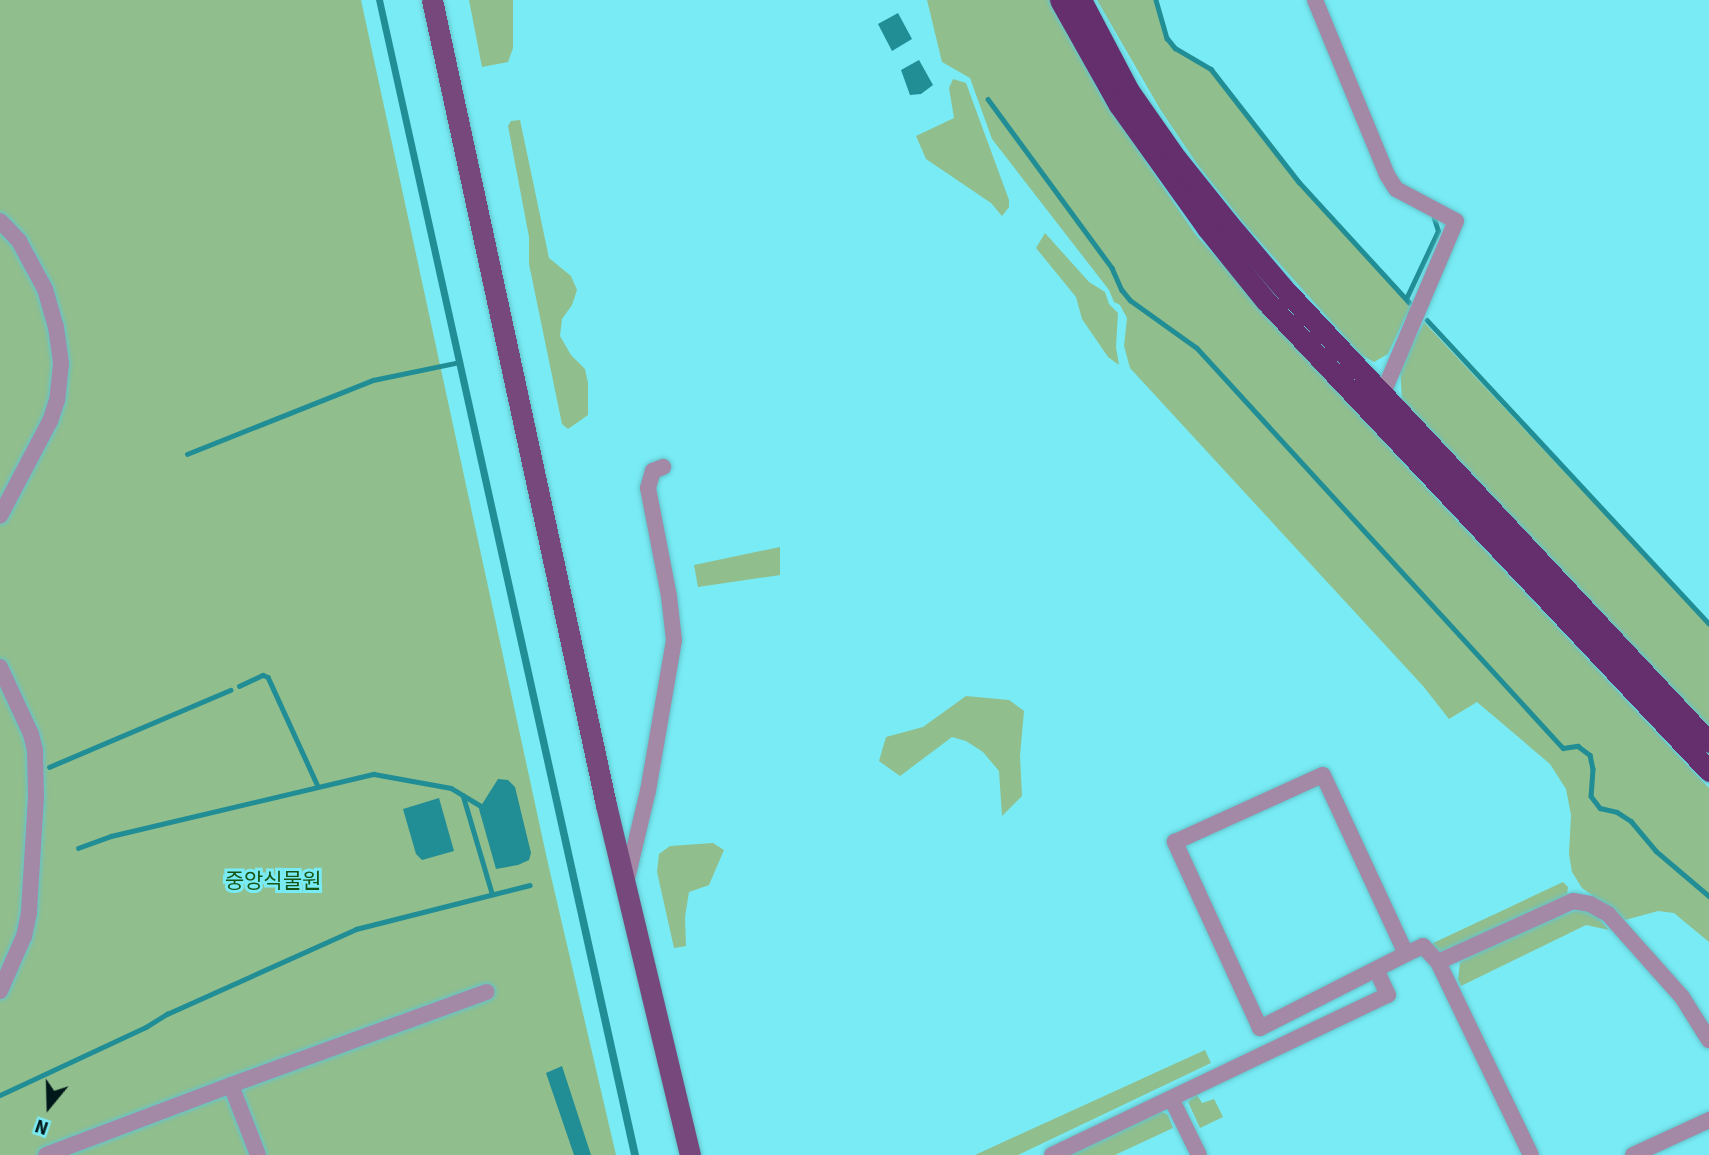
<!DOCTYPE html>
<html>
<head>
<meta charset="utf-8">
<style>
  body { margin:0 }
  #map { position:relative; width:1709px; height:1155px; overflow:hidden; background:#79ebf4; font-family:"Source Sans 3","Noto Sans KR",sans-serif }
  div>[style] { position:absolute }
  .green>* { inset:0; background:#91be8d }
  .water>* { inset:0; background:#218d95 }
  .stream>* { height:4.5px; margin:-2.25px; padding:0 2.25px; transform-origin:2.25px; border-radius:2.25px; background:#218d95 }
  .roads { filter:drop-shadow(0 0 2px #63c5cd) drop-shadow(0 0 2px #63c5cd) }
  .street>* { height:16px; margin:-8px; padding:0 8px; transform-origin:8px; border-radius:8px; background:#a389a6 }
  .primary>* { height:21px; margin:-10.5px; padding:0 10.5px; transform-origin:10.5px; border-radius:10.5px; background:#76487c }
  .highway>* { height:21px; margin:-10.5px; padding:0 10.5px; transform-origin:10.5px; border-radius:10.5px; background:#642f6c }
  span { translate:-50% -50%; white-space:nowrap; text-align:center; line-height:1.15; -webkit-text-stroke:6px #79ebf4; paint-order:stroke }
  .park-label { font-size:21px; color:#165513 }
  .north { position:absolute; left:14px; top:1071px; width:70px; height:70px; -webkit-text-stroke:5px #79ebf4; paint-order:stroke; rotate:199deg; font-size:19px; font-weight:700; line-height:28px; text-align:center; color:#01181a }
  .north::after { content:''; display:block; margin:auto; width:24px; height:32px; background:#01181a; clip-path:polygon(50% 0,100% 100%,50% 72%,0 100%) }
</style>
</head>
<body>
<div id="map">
  <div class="green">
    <i style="clip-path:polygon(0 0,361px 0,547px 859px,616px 1155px,0 1155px)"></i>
    <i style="clip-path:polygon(469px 0,513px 0,513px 48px,508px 62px,482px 67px)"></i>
    <i style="clip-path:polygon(927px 0,1050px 0,1102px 98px,1196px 235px,1404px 464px,1709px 788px,1709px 942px,1674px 913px,1658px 911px,1625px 920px,1582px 888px,1572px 872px,1569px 854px,1571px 815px,1566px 789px,1550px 764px,1477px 702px,1449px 719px,1423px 686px,1130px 368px,1124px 346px,1127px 318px,1120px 305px,1114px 302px,1109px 290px,992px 139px,970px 78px,942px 62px)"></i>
    <i style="clip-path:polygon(1097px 0,1155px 0,1166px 38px,1175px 50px,1210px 70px,1298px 183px,1414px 310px,1406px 316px,1388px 354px,1374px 362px,1361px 355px,1245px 225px,1197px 164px,1160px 109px)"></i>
    <i style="clip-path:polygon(953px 79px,966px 83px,1009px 200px,1009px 207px,1002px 216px,991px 203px,926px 159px,916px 136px,954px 118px,949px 88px)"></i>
    <i style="clip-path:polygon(520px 120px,549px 258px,571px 276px,577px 290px,572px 305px,562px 319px,560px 336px,571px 355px,585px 369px,588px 383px,588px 415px,568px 429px,562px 424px,529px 264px,529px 237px,508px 126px,511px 121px)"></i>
    <i style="clip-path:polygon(1045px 233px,1089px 282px,1105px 292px,1109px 304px,1118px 313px,1116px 347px,1119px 365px,1108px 357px,1082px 319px,1076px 297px,1036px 248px)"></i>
    <i style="clip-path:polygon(1424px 322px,1709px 626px,1709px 727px,1402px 399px,1400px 367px)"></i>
    <i style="clip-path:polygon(780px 547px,780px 575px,698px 587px,694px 565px)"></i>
    <i style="clip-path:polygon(966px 696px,1009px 700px,1024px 711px,1020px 756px,1022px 796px,1002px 816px,999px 771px,983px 752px,966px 741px,952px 737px,900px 776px,879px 761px,886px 737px,923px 727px)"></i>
    <i style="clip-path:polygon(713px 843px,724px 850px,709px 885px,689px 892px,685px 917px,686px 946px,674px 948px,657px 872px,659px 854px,670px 846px)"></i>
    <i style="clip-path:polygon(1563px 882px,1568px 887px,1567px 896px,1440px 956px,1431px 944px)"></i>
    <i style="clip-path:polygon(1582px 908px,1595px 913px,1609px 930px,1586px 925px,1461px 986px,1458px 980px,1460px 962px,1521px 930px)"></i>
    <i style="clip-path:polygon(1205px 1050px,1211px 1063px,1018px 1155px,975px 1155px)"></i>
    <i style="clip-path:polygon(1196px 1093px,1202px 1103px,1214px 1099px,1223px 1117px,1200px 1128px,1188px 1102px)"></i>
    <i style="clip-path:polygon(1159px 1110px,1168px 1115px,1173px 1128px,1115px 1155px,1062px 1155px)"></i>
  </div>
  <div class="water">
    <i style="clip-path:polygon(376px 0,383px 0,639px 1155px,631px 1155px)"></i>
    <i style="clip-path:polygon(898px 13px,912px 39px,892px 51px,878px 24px)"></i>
    <i style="clip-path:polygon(919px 60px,933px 85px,921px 94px,910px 95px,901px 70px)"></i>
    <i style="clip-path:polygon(498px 779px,508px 780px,515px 787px,531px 853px,529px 860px,518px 865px,496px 869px,479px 809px)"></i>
    <i style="clip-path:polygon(439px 798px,454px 851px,422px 860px,416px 854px,403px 809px)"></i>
    <i style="clip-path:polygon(562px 1066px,591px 1155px,574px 1155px,546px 1073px)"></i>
  </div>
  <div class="stream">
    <i style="left:1156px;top:0;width:40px;rotate:74deg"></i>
    <i style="left:1167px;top:38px;width:13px;rotate:51deg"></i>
    <i style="left:1175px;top:48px;width:42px;rotate:30.3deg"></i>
    <i style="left:1211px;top:69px;width:143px;rotate:52.1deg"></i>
    <i style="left:1299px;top:182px;width:163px;rotate:47.5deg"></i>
    <i style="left:988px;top:99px;width:210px;rotate:53.7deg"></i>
    <i style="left:1112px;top:268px;width:24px;rotate:66deg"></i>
    <i style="left:1122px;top:290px;width:13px;rotate:51deg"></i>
    <i style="left:1130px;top:300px;width:82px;rotate:35.6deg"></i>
    <i style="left:1197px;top:348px;width:542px;rotate:47.54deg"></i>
    <i style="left:1563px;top:748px;width:15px;rotate:-8deg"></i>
    <i style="left:1578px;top:746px;width:15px;rotate:37deg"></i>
    <i style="left:1590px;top:755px;width:14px;rotate:78deg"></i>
    <i style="left:1593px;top:769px;width:27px;rotate:94deg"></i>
    <i style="left:1591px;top:796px;width:15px;rotate:53deg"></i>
    <i style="left:1600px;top:808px;width:17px;rotate:13deg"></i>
    <i style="left:1617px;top:812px;width:17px;rotate:33deg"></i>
    <i style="left:1631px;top:821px;width:39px;rotate:50deg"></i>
    <i style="left:1656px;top:851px;width:70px;rotate:40.3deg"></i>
    <i style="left:1406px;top:299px;width:75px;rotate:-64.8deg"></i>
    <i style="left:1438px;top:231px;width:13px;rotate:-108deg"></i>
    <i style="left:1427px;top:320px;width:414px;rotate:47.1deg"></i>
    <i style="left:187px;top:454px;width:200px;rotate:-21.7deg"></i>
    <i style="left:373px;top:380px;width:89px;rotate:-11.7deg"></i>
    <i style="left:239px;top:686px;width:26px;rotate:-25deg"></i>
    <i style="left:263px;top:675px;width:5px;rotate:22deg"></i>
    <i style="left:268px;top:677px;width:120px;rotate:65.4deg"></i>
    <i style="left:49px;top:767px;width:197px;rotate:-23deg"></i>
    <i style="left:463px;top:795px;width:102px;rotate:73.5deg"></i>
    <i style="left:78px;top:848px;width:35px;rotate:-20deg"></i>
    <i style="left:111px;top:836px;width:270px;rotate:-13.3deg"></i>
    <i style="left:374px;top:774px;width:78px;rotate:10.3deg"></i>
    <i style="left:451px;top:788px;width:35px;rotate:31deg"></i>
    <i style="left:0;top:1095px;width:161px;rotate:-25deg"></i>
    <i style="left:146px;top:1027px;width:25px;rotate:-32deg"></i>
    <i style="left:167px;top:1014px;width:207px;rotate:-24.2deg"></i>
    <i style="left:356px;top:929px;width:179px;rotate:-14.2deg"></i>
  </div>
  <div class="roads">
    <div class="street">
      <i style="left:1315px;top:0;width:189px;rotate:67.6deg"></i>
      <i style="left:1387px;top:175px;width:17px;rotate:57deg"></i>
      <i style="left:1396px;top:189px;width:68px;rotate:28.1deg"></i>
      <i style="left:1456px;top:221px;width:187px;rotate:113deg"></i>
      <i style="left:0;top:221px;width:28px;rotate:46deg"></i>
      <i style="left:19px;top:241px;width:55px;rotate:61.6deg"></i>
      <i style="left:45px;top:289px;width:40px;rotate:74deg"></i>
      <i style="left:56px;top:327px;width:37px;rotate:82deg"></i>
      <i style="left:61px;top:364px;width:36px;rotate:96deg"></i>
      <i style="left:57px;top:400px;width:22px;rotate:108deg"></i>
      <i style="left:50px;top:421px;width:107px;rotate:117.8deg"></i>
      <i style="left:0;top:667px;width:74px;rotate:65.2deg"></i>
      <i style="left:31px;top:734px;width:16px;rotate:76deg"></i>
      <i style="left:35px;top:750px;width:47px;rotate:88.8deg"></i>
      <i style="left:36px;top:797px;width:116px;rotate:93.5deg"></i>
      <i style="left:29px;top:913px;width:24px;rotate:102deg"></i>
      <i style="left:24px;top:936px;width:60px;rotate:113.6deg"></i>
      <i style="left:1323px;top:775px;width:197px;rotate:65.1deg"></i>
      <i style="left:1406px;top:954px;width:164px;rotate:153.1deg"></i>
      <i style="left:1260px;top:1028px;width:205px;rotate:-114.6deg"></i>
      <i style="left:1175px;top:842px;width:162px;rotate:-24.4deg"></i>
      <i style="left:626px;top:883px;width:95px;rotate:-76.6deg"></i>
      <i style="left:648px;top:791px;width:153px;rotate:-80.2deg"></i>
      <i style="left:674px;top:640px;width:44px;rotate:-96.5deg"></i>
      <i style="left:669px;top:596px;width:110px;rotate:-101deg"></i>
      <i style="left:648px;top:488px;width:18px;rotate:-74deg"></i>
      <i style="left:653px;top:471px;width:11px;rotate:-22deg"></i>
      <i style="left:1406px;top:954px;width:19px;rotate:-25deg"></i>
      <i style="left:1423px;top:946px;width:22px;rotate:47deg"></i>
      <i style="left:1438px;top:962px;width:214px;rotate:64.3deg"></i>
      <i style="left:1438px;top:962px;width:148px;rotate:-24.3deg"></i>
      <i style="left:1573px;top:901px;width:17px;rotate:10deg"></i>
      <i style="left:1590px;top:904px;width:21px;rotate:29deg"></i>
      <i style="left:1608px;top:914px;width:111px;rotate:48.3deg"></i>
      <i style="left:1682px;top:997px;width:51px;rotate:57.9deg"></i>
      <i style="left:1172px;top:1100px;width:61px;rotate:63.9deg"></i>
      <i style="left:46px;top:1155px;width:198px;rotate:-20.7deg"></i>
      <i style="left:258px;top:1155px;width:75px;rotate:-111.1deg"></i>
      <i style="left:231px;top:1085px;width:272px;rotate:-20deg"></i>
      <i style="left:1052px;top:1155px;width:372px;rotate:-25.5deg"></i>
      <i style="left:1388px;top:995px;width:26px;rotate:-115deg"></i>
      <i style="left:1633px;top:1155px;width:84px;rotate:-24.7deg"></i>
    </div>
    <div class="primary">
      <i style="left:432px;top:0;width:824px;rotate:77.8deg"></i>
      <i style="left:606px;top:805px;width:360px;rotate:76.5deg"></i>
    </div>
    <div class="highway">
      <i style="left:1060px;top:0;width:120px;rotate:60.7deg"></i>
      <i style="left:1119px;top:105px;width:151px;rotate:54.4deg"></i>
      <i style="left:1207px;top:228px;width:94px;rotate:51.1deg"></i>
      <i style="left:1266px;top:301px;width:646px;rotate:46.69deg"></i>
      <i style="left:1081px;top:0;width:103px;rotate:62.2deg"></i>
      <i style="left:1129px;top:91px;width:82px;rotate:55deg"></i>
      <i style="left:1176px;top:158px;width:83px;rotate:51.3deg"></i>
      <i style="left:1228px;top:223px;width:87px;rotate:49.7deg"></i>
      <i style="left:1284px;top:289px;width:621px;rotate:46.83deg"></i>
    </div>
  </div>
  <div class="park-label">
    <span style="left:273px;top:881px">중앙식물원</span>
  </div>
  <div class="north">N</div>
</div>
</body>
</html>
